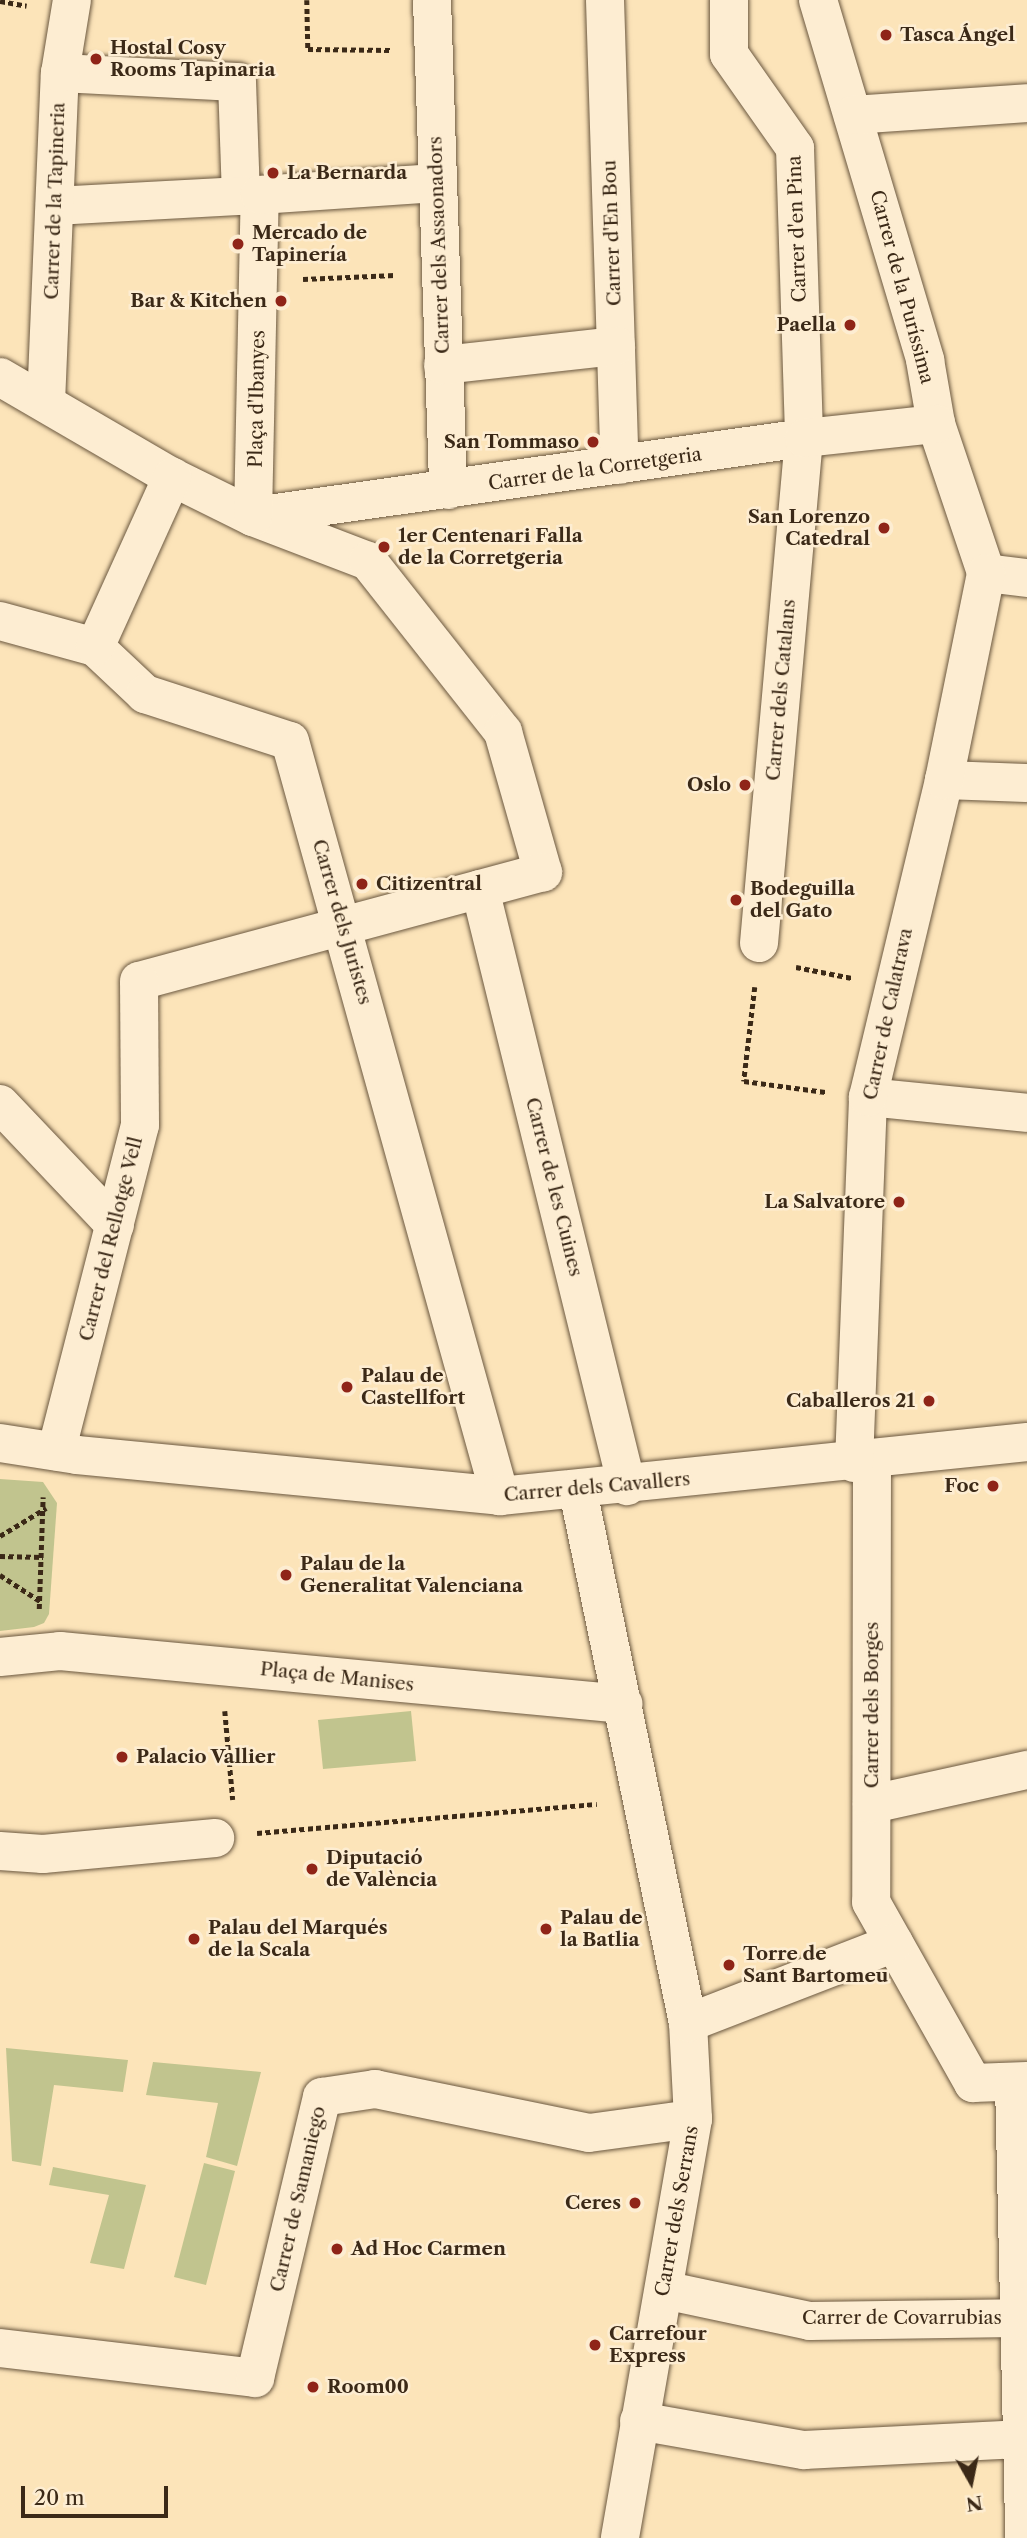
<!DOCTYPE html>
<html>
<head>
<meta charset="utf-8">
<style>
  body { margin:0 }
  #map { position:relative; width:1027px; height:2538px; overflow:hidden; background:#fce4b9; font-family:"Libre Caslon Text",serif }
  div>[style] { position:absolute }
  .green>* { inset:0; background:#c1c48e }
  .path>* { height:4.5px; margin-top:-2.25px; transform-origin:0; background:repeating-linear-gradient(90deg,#3b2917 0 5px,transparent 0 8.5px) }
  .roads { filter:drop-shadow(0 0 2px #6b5840) drop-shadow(0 0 2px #6b5840) }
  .street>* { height:38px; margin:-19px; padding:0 19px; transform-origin:19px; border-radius:19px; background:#fdedd2 }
  .dots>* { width:19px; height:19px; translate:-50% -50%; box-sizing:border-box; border:4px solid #fdedd2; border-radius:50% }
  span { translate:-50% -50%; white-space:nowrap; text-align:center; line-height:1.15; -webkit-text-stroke:5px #fdedd2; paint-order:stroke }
  .poi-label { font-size:19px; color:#3b2917; font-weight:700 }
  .left { translate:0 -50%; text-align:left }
  .right { translate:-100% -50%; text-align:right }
  .street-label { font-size:19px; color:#3b2917 }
  .north { position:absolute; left:936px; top:2447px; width:70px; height:70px; -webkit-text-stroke:5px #fdedd2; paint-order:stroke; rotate:171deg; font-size:19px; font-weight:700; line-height:28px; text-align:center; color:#3b2917 }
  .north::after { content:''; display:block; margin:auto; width:24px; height:32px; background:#3b2917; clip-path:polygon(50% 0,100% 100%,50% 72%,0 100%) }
  .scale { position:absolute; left:21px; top:2486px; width:147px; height:32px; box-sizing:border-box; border:4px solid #3b2917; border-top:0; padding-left:9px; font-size:21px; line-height:24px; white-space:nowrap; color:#3b2917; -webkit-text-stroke:5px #fdedd2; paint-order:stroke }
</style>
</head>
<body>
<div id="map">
  <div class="green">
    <i style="clip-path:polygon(0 1479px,43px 1482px,57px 1503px,49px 1614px,44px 1623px,34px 1627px,0 1631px)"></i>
    <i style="clip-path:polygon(411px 1711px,416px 1761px,323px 1769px,318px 1720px)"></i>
    <i style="clip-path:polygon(6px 2048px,128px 2060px,123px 2092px,54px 2085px,41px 2166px,12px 2161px)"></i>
    <i style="clip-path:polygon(153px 2062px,261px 2072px,237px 2166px,206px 2157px,218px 2103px,146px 2095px)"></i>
    <i style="clip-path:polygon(204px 2163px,235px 2171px,206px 2285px,174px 2277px)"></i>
    <i style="clip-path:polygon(53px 2167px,146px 2185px,124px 2269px,90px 2263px,109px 2195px,49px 2185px)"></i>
  </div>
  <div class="path">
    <i style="left:307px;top:0;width:49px;rotate:88.8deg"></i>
    <i style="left:308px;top:49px;width:82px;rotate:0.7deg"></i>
    <i style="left:0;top:1px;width:27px;rotate:10deg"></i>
    <i style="left:303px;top:279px;width:92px;rotate:-2.5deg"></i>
    <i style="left:796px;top:967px;width:57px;rotate:11.1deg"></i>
    <i style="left:755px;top:987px;width:95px;rotate:96.7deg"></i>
    <i style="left:744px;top:1081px;width:82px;rotate:7.7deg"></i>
    <i style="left:0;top:1536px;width:54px;rotate:-31.3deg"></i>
    <i style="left:0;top:1556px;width:43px;rotate:1.3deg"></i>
    <i style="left:0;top:1575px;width:48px;rotate:33deg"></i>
    <i style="left:39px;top:1609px;width:112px;rotate:-88deg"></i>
    <i style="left:225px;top:1711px;width:89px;rotate:84.9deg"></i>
    <i style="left:257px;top:1833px;width:341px;rotate:-4.9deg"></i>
  </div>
  <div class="roads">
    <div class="street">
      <i style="left:432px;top:0;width:490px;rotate:88.1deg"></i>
      <i style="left:605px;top:0;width:465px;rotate:88.2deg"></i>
      <i style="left:729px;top:0;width:54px;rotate:90deg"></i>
      <i style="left:729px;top:54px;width:115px;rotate:54.9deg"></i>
      <i style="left:795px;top:148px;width:290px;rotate:88.2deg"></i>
      <i style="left:804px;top:438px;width:507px;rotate:95.09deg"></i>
      <i style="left:818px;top:0;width:376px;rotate:73.4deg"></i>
      <i style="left:925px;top:360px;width:65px;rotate:80.2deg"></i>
      <i style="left:936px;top:424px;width:157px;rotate:71.4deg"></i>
      <i style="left:60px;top:73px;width:177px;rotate:2.9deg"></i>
      <i style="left:237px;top:82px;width:114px;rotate:88deg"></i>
      <i style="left:853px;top:115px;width:174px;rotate:-3.9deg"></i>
      <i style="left:55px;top:206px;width:205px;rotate:-3.1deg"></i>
      <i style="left:443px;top:365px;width:174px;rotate:-6.3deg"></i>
      <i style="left:0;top:377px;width:199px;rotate:30.2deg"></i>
      <i style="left:172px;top:477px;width:90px;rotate:26.3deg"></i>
      <i style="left:253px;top:517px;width:123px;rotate:20.9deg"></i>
      <i style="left:368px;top:561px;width:218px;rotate:51.7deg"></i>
      <i style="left:503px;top:732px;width:146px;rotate:74.1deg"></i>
      <i style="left:543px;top:872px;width:418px;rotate:164.9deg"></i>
      <i style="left:139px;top:981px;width:144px;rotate:89.6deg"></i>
      <i style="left:140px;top:1125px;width:337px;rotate:104.4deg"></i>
      <i style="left:46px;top:403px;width:330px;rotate:-87.6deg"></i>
      <i style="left:60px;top:73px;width:74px;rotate:-80.7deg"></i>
      <i style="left:255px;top:516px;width:555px;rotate:-8.09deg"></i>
      <i style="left:804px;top:438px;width:133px;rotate:-6.1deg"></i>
      <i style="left:253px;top:517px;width:322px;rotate:-88.8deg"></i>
      <i style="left:260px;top:195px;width:176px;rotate:-3.9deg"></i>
      <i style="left:986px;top:573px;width:41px;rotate:7deg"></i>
      <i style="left:0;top:621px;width:98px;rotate:15.3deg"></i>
      <i style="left:95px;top:647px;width:69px;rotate:43.2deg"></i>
      <i style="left:145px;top:694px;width:152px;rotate:18deg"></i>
      <i style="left:290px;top:741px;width:784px;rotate:74.46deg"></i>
      <i style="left:95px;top:647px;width:187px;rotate:-65.6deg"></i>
      <i style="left:944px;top:780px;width:83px;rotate:2.1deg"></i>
      <i style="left:480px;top:889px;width:615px;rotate:76.17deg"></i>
      <i style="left:868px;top:1097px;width:160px;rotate:5.7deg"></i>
      <i style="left:0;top:1104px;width:167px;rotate:46.5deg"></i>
      <i style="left:0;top:1443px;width:78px;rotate:8.9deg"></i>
      <i style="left:77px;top:1455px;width:425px;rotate:5.5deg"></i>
      <i style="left:500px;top:1496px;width:530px;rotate:-5.85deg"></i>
      <i style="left:872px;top:1461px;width:441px;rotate:90.1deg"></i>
      <i style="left:871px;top:1902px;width:208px;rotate:60.6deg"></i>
      <i style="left:973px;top:2083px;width:54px;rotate:-2.1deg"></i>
      <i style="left:854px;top:1463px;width:366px;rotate:-87.8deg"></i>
      <i style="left:868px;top:1097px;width:326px;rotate:-76.5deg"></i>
      <i style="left:944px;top:780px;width:211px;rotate:-78.5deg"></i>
      <i style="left:578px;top:1491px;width:543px;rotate:78.32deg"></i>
      <i style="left:688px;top:2023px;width:96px;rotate:87deg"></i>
      <i style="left:693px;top:2119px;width:425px;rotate:99.9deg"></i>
      <i style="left:0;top:1657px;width:60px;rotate:-5.7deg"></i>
      <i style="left:60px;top:1651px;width:566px;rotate:5.37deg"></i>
      <i style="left:872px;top:1804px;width:159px;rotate:-12.4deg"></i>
      <i style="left:0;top:1851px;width:43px;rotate:4deg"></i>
      <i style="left:43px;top:1854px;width:173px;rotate:-5.3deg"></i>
      <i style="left:688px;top:2023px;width:221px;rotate:-21.2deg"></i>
      <i style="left:1014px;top:2083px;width:455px;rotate:88.7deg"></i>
      <i style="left:664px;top:2290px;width:149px;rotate:12deg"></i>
      <i style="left:810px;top:2321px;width:206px;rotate:-0.8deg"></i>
      <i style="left:0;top:2348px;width:257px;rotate:6.7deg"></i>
      <i style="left:255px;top:2378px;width:289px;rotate:-76.6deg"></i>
      <i style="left:322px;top:2097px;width:54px;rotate:-8.6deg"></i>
      <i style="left:375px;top:2089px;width:218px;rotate:11.6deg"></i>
      <i style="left:589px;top:2133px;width:105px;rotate:-7.7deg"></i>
      <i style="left:639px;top:2421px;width:168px;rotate:10deg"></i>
      <i style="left:804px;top:2450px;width:215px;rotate:-2.9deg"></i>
    </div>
  </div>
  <div class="dots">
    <i style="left:886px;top:35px;background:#8f2418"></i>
    <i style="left:96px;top:59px;background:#8f2418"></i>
    <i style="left:273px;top:173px;background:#8f2418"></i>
    <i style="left:238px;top:244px;background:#8f2418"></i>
    <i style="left:281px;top:301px;background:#8f2418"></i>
    <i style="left:850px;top:325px;background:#8f2418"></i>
    <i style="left:593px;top:442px;background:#8f2418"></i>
    <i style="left:884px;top:528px;background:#8f2418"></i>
    <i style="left:384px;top:547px;background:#8f2418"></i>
    <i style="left:745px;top:785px;background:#8f2418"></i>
    <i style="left:362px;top:884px;background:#8f2418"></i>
    <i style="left:736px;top:900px;background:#8f2418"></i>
    <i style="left:899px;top:1202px;background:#8f2418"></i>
    <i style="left:347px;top:1387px;background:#8f2418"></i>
    <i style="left:929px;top:1401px;background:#8f2418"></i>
    <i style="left:993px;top:1486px;background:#8f2418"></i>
    <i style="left:286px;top:1575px;background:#8f2418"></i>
    <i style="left:122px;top:1757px;background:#8f2418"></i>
    <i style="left:312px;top:1869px;background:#8f2418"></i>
    <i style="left:546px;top:1929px;background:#8f2418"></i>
    <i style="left:194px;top:1939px;background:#8f2418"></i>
    <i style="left:729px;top:1965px;background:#8f2418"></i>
    <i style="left:635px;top:2203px;background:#8f2418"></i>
    <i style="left:337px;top:2249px;background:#8f2418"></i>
    <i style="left:595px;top:2345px;background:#8f2418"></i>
    <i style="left:313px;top:2387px;background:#8f2418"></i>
  </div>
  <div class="poi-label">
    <span class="left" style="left:900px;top:35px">Tasca Ángel</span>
    <span class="left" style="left:110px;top:59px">Hostal Cosy<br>Rooms Tapinaria</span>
    <span class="left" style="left:287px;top:173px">La Bernarda</span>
    <span class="left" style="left:252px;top:244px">Mercado de<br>Tapinería</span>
    <span class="right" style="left:267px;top:301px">Bar &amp; Kitchen</span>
    <span class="right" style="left:836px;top:325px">Paella</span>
    <span class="right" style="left:579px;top:442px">San Tommaso</span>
    <span class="right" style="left:870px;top:528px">San Lorenzo<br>Catedral</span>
    <span class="left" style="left:398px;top:547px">1er Centenari Falla<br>de la Corretgeria</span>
    <span class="right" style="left:731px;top:785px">Oslo</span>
    <span class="left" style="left:376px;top:884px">Citizentral</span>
    <span class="left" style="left:750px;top:900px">Bodeguilla<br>del Gato</span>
    <span class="right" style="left:885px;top:1202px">La Salvatore</span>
    <span class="left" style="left:361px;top:1387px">Palau de<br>Castellfort</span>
    <span class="right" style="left:915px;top:1401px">Caballeros 21</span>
    <span class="right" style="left:979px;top:1486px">Foc</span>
    <span class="left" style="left:300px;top:1575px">Palau de la<br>Generalitat Valenciana</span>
    <span class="left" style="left:136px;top:1757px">Palacio Vallier</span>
    <span class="left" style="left:326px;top:1869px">Diputació<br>de València</span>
    <span class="left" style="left:560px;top:1929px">Palau de<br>la Batlia</span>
    <span class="left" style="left:208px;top:1939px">Palau del Marqués<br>de la Scala</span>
    <span class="left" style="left:743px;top:1965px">Torre de<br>Sant Bartomeu</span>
    <span class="right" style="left:621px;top:2203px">Ceres</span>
    <span class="left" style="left:351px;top:2249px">Ad Hoc Carmen</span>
    <span class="left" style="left:609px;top:2345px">Carrefour<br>Express</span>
    <span class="left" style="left:327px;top:2387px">Room00</span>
  </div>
  <div class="street-label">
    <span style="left:55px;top:201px;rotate:-88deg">Carrer de la Tapineria</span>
    <span style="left:797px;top:229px;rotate:-92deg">Carrer d'en Pina</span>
    <span style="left:612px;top:233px;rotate:-92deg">Carrer d'En Bou</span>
    <span style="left:439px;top:245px;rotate:-92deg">Carrer dels Assaonadors</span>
    <span style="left:902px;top:287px;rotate:75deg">Carrer de la Puríssima</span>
    <span style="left:257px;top:399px;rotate:-89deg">Plaça d'Ibanyes</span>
    <span style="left:595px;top:469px;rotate:-8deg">Carrer de la Corretgeria</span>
    <span style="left:781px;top:690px;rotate:-85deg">Carrer dels Catalans</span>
    <span style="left:342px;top:922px;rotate:74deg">Carrer dels Juristes</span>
    <span style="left:888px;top:1014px;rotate:-78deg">Carrer de Calatrava</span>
    <span style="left:554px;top:1187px;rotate:76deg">Carrer de les Cuines</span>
    <span style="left:111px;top:1239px;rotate:-76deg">Carrer del Rellotge Vell</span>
    <span style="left:597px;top:1487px;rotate:-5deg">Carrer dels Cavallers</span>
    <span style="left:337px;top:1677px;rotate:6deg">Plaça de Manises</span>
    <span style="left:872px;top:1705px;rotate:-90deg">Carrer dels Borges</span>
    <span style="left:298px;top:2199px;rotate:-77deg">Carrer de Samaniego</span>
    <span style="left:677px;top:2211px;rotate:-80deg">Carrer dels Serrans</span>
    <span style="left:902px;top:2318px">Carrer de Covarrubias</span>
  </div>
  <div class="north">N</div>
  <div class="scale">20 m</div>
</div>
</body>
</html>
